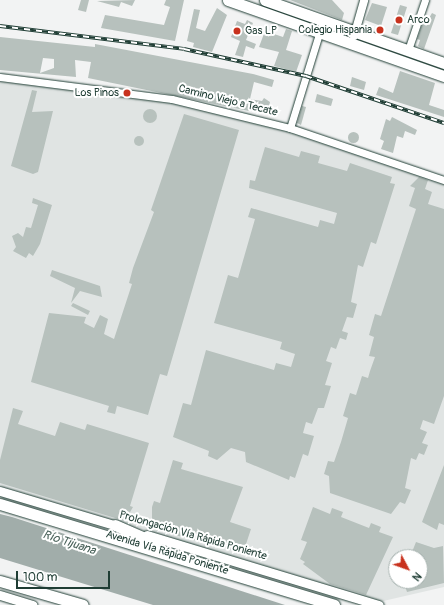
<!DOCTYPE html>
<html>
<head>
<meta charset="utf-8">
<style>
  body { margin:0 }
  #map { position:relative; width:444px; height:605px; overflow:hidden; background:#f2f3f3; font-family:Pangolin,sans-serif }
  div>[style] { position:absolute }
  .built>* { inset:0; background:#e0e4e3 }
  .water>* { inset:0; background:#a1adaa }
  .building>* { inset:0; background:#b7c1bd }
  .round { border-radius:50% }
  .roads { filter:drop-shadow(0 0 1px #1f3d34) drop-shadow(0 0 1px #1f3d34) }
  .minor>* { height:7px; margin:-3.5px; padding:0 3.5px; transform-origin:3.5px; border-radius:3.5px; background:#fff }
  .tertiary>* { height:8px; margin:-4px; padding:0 4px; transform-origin:4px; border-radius:4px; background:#fff }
  .secondary>* { height:9px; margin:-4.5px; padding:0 4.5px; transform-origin:4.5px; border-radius:4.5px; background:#fff }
  .primary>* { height:11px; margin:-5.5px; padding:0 5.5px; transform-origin:5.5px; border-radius:5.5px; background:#fff }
  .trunk>* { height:11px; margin:-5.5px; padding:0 5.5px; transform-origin:5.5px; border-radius:5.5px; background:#fff }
  .rail>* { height:3.5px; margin-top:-1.75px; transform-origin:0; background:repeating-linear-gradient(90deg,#fff 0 6px,#1f3d34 0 12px); box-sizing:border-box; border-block:1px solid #1f3d34 }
  .dots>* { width:11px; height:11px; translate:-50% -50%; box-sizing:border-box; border:2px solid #fff; border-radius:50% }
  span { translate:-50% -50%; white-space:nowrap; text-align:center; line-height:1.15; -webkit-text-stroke:4px #fff; paint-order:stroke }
  .poi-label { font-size:11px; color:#1f3d34 }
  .left { translate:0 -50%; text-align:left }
  .right { translate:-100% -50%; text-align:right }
  .street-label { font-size:11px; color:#1f3d34 }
  .water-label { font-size:12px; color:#465f57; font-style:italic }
  .north { position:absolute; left:388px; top:549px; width:40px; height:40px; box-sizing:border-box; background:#fff; border:1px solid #a5b1ae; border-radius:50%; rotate:131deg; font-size:11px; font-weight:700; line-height:16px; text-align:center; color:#1f3d34 }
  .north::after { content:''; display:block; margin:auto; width:14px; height:18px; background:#c8321e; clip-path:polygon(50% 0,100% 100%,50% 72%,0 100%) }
  .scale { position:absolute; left:16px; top:571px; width:94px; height:18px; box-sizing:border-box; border:2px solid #1f3d34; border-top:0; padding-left:5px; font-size:12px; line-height:14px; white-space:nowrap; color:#1f3d34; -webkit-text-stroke:3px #fff; paint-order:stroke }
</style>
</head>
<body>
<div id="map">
  <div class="built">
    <i style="clip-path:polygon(evenodd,0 79px,174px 101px,287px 131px,444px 181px,444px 587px,379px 602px,0 487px,0 79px,396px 557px,420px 557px,420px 581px,396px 581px,396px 557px)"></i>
  </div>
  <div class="water">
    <i style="clip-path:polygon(0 514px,12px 517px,285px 605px,153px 605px,0 558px)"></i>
  </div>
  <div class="building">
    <i style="clip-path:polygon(81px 0,89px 0,86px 12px,78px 10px)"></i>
    <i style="clip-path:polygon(135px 0,132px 6px,121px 2px,119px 7px,97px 1px)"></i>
    <i style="clip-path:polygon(166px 0,184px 0,175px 41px,101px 28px,105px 15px,164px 25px,170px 7px,164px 5px)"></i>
    <i style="clip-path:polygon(290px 0,332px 0,344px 13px,342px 20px)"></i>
    <i style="clip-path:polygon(372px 3px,387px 7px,381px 26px,365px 20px)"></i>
    <i style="clip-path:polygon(400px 5px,407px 7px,398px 35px,391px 33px)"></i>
    <i style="clip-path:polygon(217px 8px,227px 15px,212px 52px,193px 47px,194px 43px,187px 41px,194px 9px,200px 10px,196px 28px,205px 31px)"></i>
    <i style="clip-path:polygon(432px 13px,436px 15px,424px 49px,418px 46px,420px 40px,417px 39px,424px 19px,428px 20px)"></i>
    <i style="clip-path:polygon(247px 20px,253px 23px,246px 40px,256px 44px,254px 49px,246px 46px,243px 57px,235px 55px,240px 41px,231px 37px,237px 21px,245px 24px)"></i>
    <i style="clip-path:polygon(286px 29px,292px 31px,286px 50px,302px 55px,296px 72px,274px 66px,279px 52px,259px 47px,265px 31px,283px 37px)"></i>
    <i style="clip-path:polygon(evenodd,0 37px,95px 47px,95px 44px,253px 74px,274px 80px,272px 87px,254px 82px,250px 99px,262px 101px,264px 98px,270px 102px,267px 115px,250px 107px,249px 111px,88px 78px,91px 62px,75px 60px,76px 77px,0 70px,0 37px,43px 58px,54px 59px,54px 68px,40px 73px,43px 58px)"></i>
    <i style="clip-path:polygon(400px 71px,435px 83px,429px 105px,444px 110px,444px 117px,376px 95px,379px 87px,393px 93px)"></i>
    <i style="clip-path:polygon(352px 77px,366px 82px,364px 90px,350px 86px)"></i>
    <i style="clip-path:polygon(32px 90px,37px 91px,32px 112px,53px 111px,38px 172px,33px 174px,11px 166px)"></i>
    <i style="clip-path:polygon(317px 94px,333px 99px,331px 106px,315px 102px)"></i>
    <i style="clip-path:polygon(302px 106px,306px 107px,301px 125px,297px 123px)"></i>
    <i class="round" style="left:143px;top:109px;width:14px;height:14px"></i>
    <i style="clip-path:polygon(184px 114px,239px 130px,167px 376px,160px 374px,148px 415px,117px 406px,115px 414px,107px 412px,109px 406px,31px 382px,49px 313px,86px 317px,84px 323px,94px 328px,100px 315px,108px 319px,104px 334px,114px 339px,132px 284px,129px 283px,133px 268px,154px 212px,151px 210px)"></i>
    <i style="clip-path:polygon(392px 117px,417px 130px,415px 135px,405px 131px,403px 138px,397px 136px,393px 153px,381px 149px,384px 141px,380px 139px,386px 119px,390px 121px)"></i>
    <i class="round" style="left:347.5px;top:131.5px;width:11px;height:11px"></i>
    <i class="round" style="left:134px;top:136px;width:10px;height:10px"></i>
    <i style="clip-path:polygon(265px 147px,299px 157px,301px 151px,320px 156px,318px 163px,347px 171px,350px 163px,392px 177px,390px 183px,395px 184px,376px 244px,371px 242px,363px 267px,358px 265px,351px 302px,357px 304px,353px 318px,347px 317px,342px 331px,348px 333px,346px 340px,340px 338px,336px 349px,331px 347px,326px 361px,332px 363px,325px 385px,331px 386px,324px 408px,318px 408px,312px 424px,306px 422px,303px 433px,314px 436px,308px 456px,303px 454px,295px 478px,290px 476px,289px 480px,246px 462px,245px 452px,231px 448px,217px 460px,208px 456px,209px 451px,173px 437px,183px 403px,191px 405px,206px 350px,274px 370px,276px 363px,291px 367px,295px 354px,280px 349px,282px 342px,214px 323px,228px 275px,238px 278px,255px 219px,248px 217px,251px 208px,318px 227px,320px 220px,334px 224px,337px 213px,249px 188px,250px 180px,255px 181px)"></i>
    <i style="clip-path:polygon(419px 177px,428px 180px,425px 189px,432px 192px,428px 204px,444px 209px,444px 396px,434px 424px,423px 420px,420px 429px,427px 432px,422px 443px,428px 445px,424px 455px,419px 453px,416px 460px,411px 458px,405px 488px,411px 490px,405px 504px,400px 502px,391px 514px,330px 493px,329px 476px,324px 474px,328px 461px,334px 462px,341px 442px,348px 418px,343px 416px,350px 393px,356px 395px,362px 376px,368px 378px,370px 371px,375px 357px,369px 356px,374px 337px,369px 335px,375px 314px,381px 316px,416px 209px,409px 206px,415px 188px,410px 186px)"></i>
    <i style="clip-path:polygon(33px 198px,52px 205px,40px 244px,33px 256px,29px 253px,26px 258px,13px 251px,16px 247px,12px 236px,18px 233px,23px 237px,26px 227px,31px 228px,38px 205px,32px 203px)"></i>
    <i style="clip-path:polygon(52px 270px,100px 286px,102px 297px,80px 291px,71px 303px,75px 288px,50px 276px)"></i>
    <i style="clip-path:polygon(73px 303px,90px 311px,88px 315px,71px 306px)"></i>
    <i style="clip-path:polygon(13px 408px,23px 411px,18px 424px,55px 436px,60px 422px,85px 430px,87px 424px,149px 443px,130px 506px,133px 507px,125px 521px,0 483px,0 460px)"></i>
    <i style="clip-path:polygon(173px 460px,183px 463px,181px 469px,243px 487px,230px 522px,251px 529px,243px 553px,152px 529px,152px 507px,154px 501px,160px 503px)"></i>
    <i style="clip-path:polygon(444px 465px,444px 525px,439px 523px,437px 530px,422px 522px)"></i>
    <i style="clip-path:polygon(313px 507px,330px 514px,332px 508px,343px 512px,341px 517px,369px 528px,371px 523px,381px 527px,379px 532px,393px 537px,366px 595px,330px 584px,303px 564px,305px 562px,300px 559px,307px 542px,301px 540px)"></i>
    <i style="clip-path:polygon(416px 542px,434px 548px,443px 546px,444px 583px,407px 592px,405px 586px,393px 581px,420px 581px,420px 557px,410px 557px)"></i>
  </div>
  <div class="roads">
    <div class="minor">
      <i style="left:408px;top:50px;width:53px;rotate:-71.2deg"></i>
      <i style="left:0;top:77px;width:173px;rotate:7.3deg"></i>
      <i style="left:172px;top:99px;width:122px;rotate:13.8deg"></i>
      <i style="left:290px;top:128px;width:163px;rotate:18.7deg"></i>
      <i style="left:290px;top:128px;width:112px;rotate:-72.9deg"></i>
    </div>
    <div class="tertiary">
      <i style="left:354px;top:36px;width:37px;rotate:-74deg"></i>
    </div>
    <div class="secondary">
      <i style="left:0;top:491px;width:126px;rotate:16.6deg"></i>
      <i style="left:147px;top:535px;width:242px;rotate:16.8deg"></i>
      <i style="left:0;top:595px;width:34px;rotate:17deg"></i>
    </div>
    <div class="primary">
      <i style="left:228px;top:0;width:229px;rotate:19.4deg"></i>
      <i style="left:265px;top:0;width:190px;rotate:19.4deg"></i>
    </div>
    <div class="trunk">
      <i style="left:0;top:504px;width:349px;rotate:16.8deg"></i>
      <i style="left:115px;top:525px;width:45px;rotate:23.7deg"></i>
      <i style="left:0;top:581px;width:86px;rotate:16.1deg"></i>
    </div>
  </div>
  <div class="rail">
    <i style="left:0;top:26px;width:185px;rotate:7.1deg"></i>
    <i style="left:184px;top:49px;width:125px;rotate:12.5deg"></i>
    <i style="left:306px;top:76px;width:146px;rotate:18.8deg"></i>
  </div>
  <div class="dots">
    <i style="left:399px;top:20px;background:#c8321e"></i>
    <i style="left:380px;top:30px;background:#c8321e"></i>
    <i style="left:237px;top:31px;background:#c8321e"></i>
    <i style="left:127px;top:93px;background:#c8321e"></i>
  </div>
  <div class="poi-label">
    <span class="left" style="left:407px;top:20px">Arco</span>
    <span class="right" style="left:372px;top:30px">Colegio Hispania</span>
    <span class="left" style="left:245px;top:31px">Gas LP</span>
    <span class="right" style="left:119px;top:93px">Los Pinos</span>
  </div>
  <div class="street-label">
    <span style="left:228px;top:101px;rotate:14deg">Camino Viejo a Tecate</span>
    <span style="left:193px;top:536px;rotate:16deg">Prolongación Vía Rápida Poniente</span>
    <span style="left:167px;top:553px;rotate:17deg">Avenida Vía Rápida Poniente</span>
  </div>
  <div class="water-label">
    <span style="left:69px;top:543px;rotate:18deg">Río Tijuana</span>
  </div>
  <div class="north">N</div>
  <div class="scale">100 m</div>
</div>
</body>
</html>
